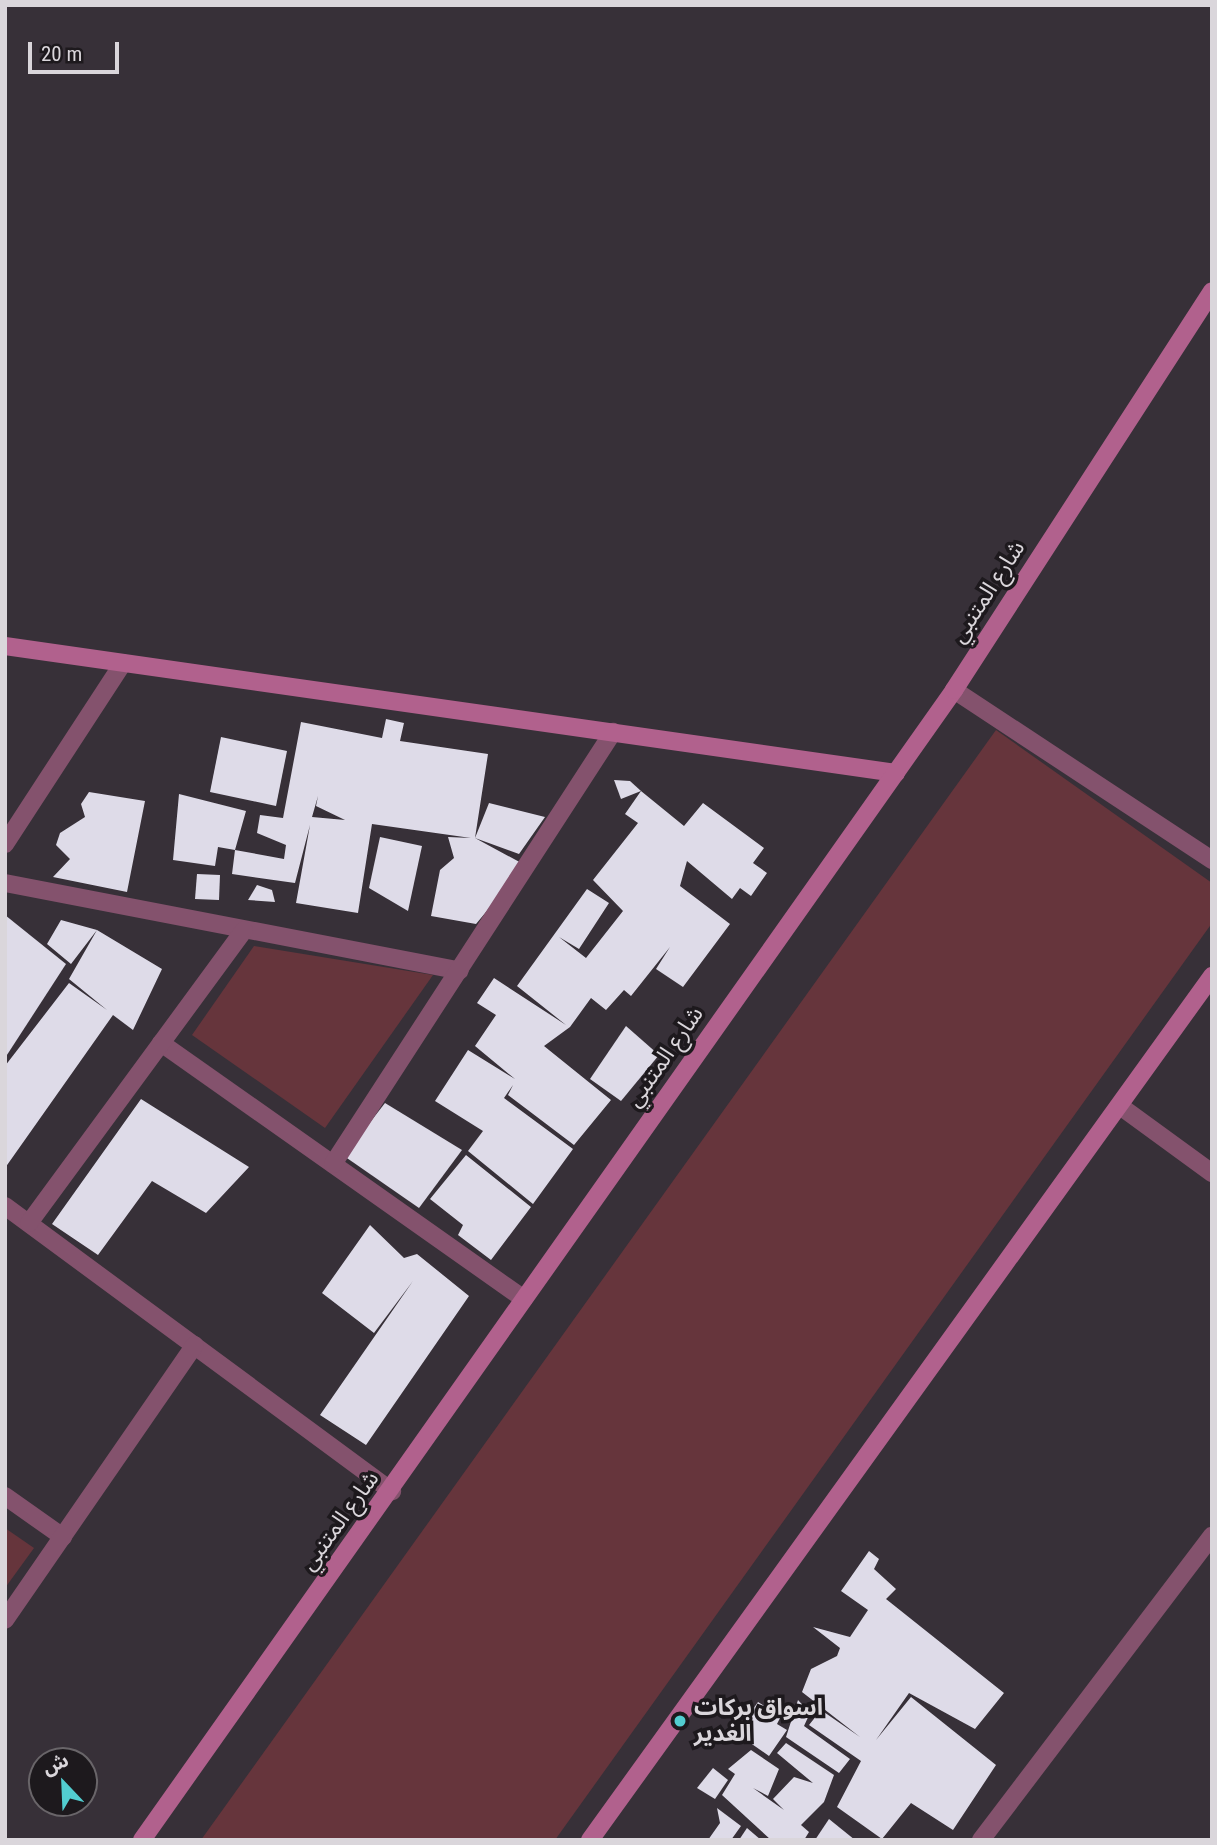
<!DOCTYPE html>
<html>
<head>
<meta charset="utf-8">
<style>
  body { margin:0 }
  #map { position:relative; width:1217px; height:1845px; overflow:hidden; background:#373038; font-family:"Roboto Condensed","Noto Sans Arabic",sans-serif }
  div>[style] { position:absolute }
  .green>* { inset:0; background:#66353c }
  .building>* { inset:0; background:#dedbe8 }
  .street>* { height:18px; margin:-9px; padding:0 9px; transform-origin:9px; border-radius:9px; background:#84526d }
  .secondary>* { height:18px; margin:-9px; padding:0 9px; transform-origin:9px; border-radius:9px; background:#b1618d }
  .dots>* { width:19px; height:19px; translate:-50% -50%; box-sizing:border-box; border:4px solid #1d191d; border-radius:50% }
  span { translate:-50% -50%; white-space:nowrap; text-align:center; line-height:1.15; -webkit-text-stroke:7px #1d191d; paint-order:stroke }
  .street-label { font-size:23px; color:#dad6db }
  .poi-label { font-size:23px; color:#dad6db; font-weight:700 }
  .left { translate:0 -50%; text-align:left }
  .frame { position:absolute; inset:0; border:7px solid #dad6db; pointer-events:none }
  .north { position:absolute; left:28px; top:1747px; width:70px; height:70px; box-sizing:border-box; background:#1d191d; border:2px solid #696569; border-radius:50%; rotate:337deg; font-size:19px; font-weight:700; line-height:28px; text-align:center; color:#dad6db }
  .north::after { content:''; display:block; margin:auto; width:24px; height:32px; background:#52cdd0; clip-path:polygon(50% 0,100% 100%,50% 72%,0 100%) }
  .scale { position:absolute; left:28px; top:42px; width:91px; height:32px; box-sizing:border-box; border:4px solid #dad6db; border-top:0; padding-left:9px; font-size:21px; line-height:24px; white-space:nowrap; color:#dad6db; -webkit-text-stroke:5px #1d191d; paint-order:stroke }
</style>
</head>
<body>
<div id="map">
  <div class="green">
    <i style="clip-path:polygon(996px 730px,1212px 883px,1212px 923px,555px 1840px,201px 1840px)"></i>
    <i style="clip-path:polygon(254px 946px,433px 975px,325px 1128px,192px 1035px)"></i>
    <i style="clip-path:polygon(5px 1528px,34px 1548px,5px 1588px)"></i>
  </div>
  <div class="building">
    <i style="clip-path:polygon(evenodd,386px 719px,404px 723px,400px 741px,488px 754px,475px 838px,489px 803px,545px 817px,519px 854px,475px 838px,525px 865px,476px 924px,431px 916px,440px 870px,454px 858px,448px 837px,471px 838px,372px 824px,358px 913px,296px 903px,310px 825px,295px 883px,232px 874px,235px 850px,218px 847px,215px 866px,173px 860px,179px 794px,246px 811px,235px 850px,284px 859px,286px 845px,257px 833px,260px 815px,283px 818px,301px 722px,382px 738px,386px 719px,318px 796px,316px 806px,345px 820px,312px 817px,318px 796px)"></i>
    <i style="clip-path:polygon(221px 737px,287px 751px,276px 806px,210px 792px)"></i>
    <i style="clip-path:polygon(614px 780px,630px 781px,641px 791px,621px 799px)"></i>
    <i style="clip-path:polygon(641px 791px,684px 826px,703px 803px,764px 848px,753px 863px,767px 873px,751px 896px,740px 888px,732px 899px,687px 861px,680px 886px,730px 924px,683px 987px,656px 969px,670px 947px,631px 996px,624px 990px,606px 1010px,591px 998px,570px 1027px,544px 1046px,611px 1100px,574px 1145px,508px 1095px,513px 1085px,504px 1098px,573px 1149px,533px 1204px,468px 1151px,483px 1131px,435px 1101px,468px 1050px,515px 1079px,475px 1046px,496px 1015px,477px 1003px,494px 978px,566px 1025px,517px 986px,587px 889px,609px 903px,579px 949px,559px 937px,586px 958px,623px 911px,593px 880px,638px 823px,625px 814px)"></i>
    <i style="clip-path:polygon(89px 792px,145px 801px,127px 892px,53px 877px,70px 859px,56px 845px,60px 833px,85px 817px,81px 804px)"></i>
    <i style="clip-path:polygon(380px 837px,422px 846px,408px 911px,369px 888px)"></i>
    <i style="clip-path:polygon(197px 874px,220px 875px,219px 900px,195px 899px)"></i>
    <i style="clip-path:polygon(257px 885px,272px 890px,275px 902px,248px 900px)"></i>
    <i style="clip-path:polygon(5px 915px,66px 964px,5px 1058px)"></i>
    <i style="clip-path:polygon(61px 920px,97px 930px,162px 969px,133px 1030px,113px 1015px,5px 1168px,5px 1066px,69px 983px,107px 1010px,69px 979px,97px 930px,71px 964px,47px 944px)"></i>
    <i style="clip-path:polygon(626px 1026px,659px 1055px,621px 1101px,590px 1079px)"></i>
    <i style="clip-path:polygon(141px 1099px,249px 1167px,206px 1213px,152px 1181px,98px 1255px,52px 1224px)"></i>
    <i style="clip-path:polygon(385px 1103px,462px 1150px,419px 1208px,344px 1156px)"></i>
    <i style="clip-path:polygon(466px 1155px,531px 1207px,491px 1260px,458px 1235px,463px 1225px,430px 1199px)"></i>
    <i style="clip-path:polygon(370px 1225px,404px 1258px,417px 1254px,469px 1296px,366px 1445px,320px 1415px,413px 1281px,374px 1333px,322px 1293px)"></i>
    <i style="clip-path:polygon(869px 1551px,879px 1559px,874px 1569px,896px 1589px,886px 1599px,1004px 1693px,975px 1729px,909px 1693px,876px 1740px,911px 1697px,996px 1765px,953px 1830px,911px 1803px,882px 1839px,837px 1807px,861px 1761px,809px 1725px,821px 1710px,860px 1737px,802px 1692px,811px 1669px,837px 1656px,840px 1648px,813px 1627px,850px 1637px,868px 1610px,841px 1591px)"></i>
    <i style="clip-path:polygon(798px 1700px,810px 1713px,804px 1726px,850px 1759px,839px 1773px,786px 1737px)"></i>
    <i style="clip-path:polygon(758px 1702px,781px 1716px,777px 1724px,787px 1730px,769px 1756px,736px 1733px)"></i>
    <i style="clip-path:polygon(786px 1743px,834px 1775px,824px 1802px,801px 1825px,809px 1832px,804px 1840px,771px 1840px,722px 1795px,735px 1774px,728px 1769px,751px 1750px,779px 1769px,768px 1796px,753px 1788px,784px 1810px,773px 1799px,794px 1777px,813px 1783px,777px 1753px)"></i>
    <i style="clip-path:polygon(713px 1768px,728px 1780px,715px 1799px,697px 1788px)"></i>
    <i style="clip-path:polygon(717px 1808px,741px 1826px,731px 1840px,708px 1840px,720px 1823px)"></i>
    <i style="clip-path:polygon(829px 1819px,855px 1840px,815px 1840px)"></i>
    <i style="clip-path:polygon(747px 1828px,761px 1840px,739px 1840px)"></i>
  </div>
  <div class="street">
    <i style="left:954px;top:690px;width:309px;rotate:33.4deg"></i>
    <i style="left:5px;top:844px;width:216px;rotate:-56.9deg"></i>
    <i style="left:5px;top:883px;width:463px;rotate:10.9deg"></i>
    <i style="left:161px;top:1043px;width:444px;rotate:35.2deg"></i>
    <i style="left:1120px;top:1106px;width:114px;rotate:36.1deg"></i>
    <i style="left:333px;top:1164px;width:515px;rotate:-57.05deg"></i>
    <i style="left:5px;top:1206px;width:481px;rotate:36.4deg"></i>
    <i style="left:29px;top:1223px;width:363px;rotate:-53.7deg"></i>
    <i style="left:5px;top:1496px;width:71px;rotate:35.3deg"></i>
    <i style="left:5px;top:1620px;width:334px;rotate:-55.4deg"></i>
    <i style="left:981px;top:1840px;width:382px;rotate:-52.8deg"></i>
  </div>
  <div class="secondary">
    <i style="left:5px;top:646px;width:900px;rotate:8.11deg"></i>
    <i style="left:142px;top:1840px;width:1408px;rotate:-54.77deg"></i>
    <i style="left:954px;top:690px;width:475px;rotate:-57.1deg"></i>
    <i style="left:590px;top:1840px;width:1065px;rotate:-54.25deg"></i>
  </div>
  <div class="dots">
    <i style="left:680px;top:1721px;background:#52cdd0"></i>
  </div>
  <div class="street-label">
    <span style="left:988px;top:592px;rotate:-57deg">شارع المتنبي</span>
    <span style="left:665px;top:1057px;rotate:-55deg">شارع المتنبي</span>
    <span style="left:340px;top:1521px;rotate:-54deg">شارع المتنبي</span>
  </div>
  <div class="poi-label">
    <span class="left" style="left:694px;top:1721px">اسواق بركات<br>الغدير</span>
  </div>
  <div class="frame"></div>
  <div class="north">ش</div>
  <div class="scale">20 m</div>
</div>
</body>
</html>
